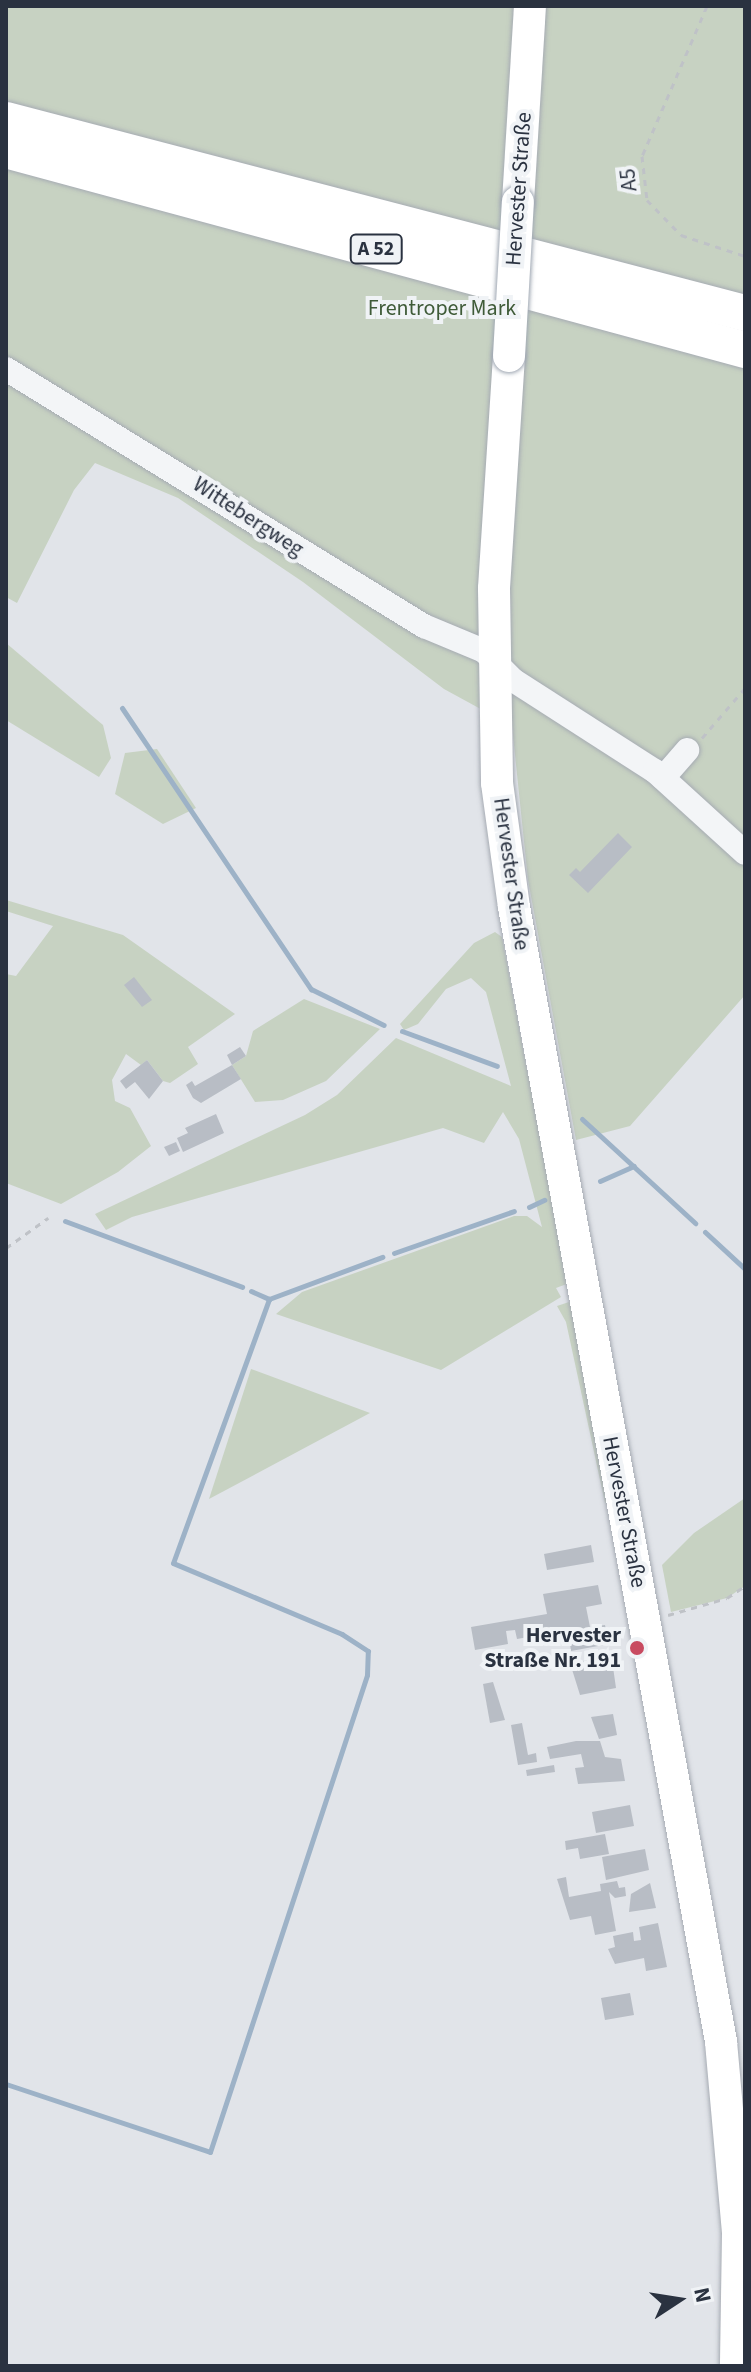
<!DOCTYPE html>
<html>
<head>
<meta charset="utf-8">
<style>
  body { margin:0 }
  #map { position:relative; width:751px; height:2372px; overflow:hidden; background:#e1e4e9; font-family:"Source Sans 3",sans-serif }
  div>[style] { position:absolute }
  .green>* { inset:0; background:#c7d2c2 }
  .stream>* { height:5px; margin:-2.5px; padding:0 2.5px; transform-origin:2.5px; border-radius:2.5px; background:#9db2c7 }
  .building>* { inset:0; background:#b8bdc5 }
  .path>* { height:3px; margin-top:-1.5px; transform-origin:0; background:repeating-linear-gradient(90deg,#bfc2c7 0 6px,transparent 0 12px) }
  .roads { filter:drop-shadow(0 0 2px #a6abb3) drop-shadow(0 0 2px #a6abb3) }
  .minor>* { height:24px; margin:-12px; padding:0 12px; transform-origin:12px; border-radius:12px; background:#f3f5f7 }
  .major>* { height:32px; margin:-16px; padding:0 16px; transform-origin:16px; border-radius:16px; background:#fff }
  .highway>* { height:36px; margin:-18px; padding:0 18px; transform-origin:18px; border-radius:18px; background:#fff }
  .bridges { filter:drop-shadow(0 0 2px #a1a9b4) drop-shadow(0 0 2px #a1a9b4) }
  .major-bridge>* { height:32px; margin:-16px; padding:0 16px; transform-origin:16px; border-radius:16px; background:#fff }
  .dots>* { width:22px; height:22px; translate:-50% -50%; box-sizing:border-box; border:4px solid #f0f3f6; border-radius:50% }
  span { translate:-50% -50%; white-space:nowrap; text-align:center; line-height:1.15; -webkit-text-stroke:8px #f0f3f6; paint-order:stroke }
  .shield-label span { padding:2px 6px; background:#f0f3f6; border:2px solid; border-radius:6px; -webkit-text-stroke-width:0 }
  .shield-label { font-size:20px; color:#2a3240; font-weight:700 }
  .street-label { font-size:22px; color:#2a3240 }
  .park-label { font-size:22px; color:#3f5b38 }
  .poi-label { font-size:22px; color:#2a3240; font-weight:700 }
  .right { translate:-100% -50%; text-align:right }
  .frame { position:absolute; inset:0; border:8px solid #2a3240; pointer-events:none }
  .north { position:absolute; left:639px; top:2260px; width:80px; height:80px; -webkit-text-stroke:6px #f0f3f6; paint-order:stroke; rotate:78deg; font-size:22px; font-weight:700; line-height:32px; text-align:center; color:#2a3240 }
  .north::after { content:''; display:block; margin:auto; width:28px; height:36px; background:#2a3240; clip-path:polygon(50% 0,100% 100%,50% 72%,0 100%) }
</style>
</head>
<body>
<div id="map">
  <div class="green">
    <i style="clip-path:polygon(6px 6px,745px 6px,745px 995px,630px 1126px,576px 1140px,528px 880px,512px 726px,444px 689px,303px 582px,178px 498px,95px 463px,74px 490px,17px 603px,6px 597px)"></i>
    <i style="clip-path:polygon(6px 643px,103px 725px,111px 758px,99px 777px,6px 720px)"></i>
    <i style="clip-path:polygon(157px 749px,196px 808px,163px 824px,115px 794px,125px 753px)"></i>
    <i style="clip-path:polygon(6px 900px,123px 935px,235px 1014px,188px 1047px,198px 1064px,170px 1083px,163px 1081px,147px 1060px,141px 1065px,126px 1054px,112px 1080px,115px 1101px,130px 1108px,151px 1146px,118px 1172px,61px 1204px,6px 1183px,6px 974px,16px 976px,53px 926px,6px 911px)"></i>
    <i style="clip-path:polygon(495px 932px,502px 937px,528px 1075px,537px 1086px,572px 1282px,556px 1288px,561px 1297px,441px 1370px,276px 1314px,302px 1292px,514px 1216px,527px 1216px,542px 1227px,519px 1139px,503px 1112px,484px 1143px,443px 1128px,132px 1217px,106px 1230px,95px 1214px,305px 1115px,337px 1095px,396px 1038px,511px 1086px,486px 992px,471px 978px,446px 989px,418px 1024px,404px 1030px,400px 1024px,474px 943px)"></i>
    <i style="clip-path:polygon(304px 999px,380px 1029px,326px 1081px,283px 1100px,255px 1102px,232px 1065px,246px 1056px,253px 1031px)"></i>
    <i style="clip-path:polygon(569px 1302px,577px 1314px,610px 1502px,605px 1503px,566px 1322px,557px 1306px)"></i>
    <i style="clip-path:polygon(251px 1369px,370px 1413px,209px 1499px)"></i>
    <i style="clip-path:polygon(745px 1498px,745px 1586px,727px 1598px,671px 1612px,662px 1565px,694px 1533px)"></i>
  </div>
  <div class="stream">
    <i style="left:122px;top:708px;width:339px;rotate:56.1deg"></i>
    <i style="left:311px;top:989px;width:81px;rotate:26.3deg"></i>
    <i style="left:402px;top:1031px;width:101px;rotate:20.2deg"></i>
    <i style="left:582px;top:1119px;width:154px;rotate:42.6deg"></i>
    <i style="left:600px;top:1181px;width:37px;rotate:-24deg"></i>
    <i style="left:529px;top:1207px;width:17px;rotate:-25deg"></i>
    <i style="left:65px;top:1221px;width:189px;rotate:20.4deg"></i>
    <i style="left:705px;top:1232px;width:54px;rotate:42.8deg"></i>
    <i style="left:394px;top:1253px;width:127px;rotate:-19.3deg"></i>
    <i style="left:251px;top:1291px;width:20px;rotate:24deg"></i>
    <i style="left:6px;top:2084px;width:215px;rotate:18.4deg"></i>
    <i style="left:210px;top:2152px;width:502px;rotate:-71.78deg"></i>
    <i style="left:367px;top:1675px;width:24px;rotate:-88deg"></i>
    <i style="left:368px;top:1651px;width:31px;rotate:-147deg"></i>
    <i style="left:342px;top:1634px;width:183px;rotate:-157.2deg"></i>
    <i style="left:173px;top:1563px;width:281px;rotate:-70deg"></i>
    <i style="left:269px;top:1299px;width:121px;rotate:-20.4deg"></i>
  </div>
  <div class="building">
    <i style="clip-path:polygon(618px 833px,632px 847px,588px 893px,569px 875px,576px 868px,580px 872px)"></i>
    <i style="clip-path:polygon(134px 977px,152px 1000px,142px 1007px,124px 985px)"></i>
    <i style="clip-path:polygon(240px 1047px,246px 1056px,232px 1065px,227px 1055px)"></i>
    <i style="clip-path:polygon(147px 1060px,163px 1081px,149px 1099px,135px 1082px,126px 1089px,120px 1081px)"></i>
    <i style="clip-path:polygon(232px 1065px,241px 1079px,201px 1103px,193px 1098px,186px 1085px,192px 1081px,195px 1086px)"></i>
    <i style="clip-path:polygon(216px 1114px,224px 1133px,183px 1152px,177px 1138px,188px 1133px,185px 1128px)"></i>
    <i style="clip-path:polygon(176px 1142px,180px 1151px,169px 1156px,164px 1147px)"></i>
    <i style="clip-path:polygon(591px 1545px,594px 1562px,547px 1570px,544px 1554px)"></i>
    <i style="clip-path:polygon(598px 1585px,602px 1604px,586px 1607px,590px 1627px,605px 1625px,609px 1644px,571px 1651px,568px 1630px,517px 1639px,515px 1630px,506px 1631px,508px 1644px,475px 1650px,471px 1627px,547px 1614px,543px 1594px)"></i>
    <i style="clip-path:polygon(589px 1660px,591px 1670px,613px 1667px,616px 1688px,580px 1695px,570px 1663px)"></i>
    <i style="clip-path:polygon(493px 1682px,505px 1720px,490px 1723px,483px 1684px)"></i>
    <i style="clip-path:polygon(613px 1714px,617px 1735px,599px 1739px,591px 1717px)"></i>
    <i style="clip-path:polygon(522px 1723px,528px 1755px,536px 1753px,537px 1762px,518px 1765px,511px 1725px)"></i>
    <i style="clip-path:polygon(576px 1741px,600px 1741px,605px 1757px,621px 1759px,625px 1781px,578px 1784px,575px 1768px,584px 1767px,581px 1754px,550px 1759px,547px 1747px)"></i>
    <i style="clip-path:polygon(554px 1765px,555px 1772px,527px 1776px,526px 1770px)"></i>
    <i style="clip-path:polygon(630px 1805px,634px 1826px,596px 1833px,592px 1812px)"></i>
    <i style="clip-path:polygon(605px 1834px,609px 1854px,580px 1859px,578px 1848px,566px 1850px,565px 1841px)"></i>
    <i style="clip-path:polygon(645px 1849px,649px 1870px,606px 1880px,602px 1857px)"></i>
    <i style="clip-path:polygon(566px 1877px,569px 1897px,601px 1891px,600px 1884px,617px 1881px,619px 1888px,625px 1887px,626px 1896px,615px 1898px,609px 1892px,616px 1931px,595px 1935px,591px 1916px,570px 1920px,557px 1879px)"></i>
    <i style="clip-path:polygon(650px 1883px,656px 1908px,629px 1912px,631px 1894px)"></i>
    <i style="clip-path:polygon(658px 1923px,667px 1967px,646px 1971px,644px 1958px,615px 1964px,608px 1949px,615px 1947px,613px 1936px,633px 1932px,634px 1941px,641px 1940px,639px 1927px)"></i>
    <i style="clip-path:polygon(630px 1993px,634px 2015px,605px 2020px,601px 1998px)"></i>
  </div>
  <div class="path">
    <i style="left:707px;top:6px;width:163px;rotate:113.4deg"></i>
    <i style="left:642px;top:156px;width:44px;rotate:83.5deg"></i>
    <i style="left:647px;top:200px;width:49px;rotate:45.8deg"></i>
    <i style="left:681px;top:235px;width:67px;rotate:18.2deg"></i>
    <i style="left:702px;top:738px;width:66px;rotate:-49.3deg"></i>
    <i style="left:6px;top:1248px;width:52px;rotate:-35.5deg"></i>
    <i style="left:668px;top:1615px;width:61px;rotate:-16.1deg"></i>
    <i style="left:727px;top:1598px;width:22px;rotate:-34deg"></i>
  </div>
  <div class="roads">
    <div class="minor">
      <i style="left:6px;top:369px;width:491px;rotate:31.6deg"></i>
      <i style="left:424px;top:626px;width:65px;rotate:22.6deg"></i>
      <i style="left:484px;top:651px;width:41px;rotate:45deg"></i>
      <i style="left:513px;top:680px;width:169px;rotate:32.7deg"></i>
      <i style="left:655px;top:771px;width:122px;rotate:42.3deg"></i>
      <i style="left:663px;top:778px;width:37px;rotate:-49deg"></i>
    </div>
    <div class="major">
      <i style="left:518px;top:202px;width:196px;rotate:-86.5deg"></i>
      <i style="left:509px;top:356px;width:233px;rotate:93.7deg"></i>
      <i style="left:494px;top:589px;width:194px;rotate:89.1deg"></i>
      <i style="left:497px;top:783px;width:125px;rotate:82.2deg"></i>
      <i style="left:514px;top:907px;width:1154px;rotate:79.66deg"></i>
      <i style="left:721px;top:2042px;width:193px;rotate:84.9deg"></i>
      <i style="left:738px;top:2234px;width:132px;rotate:90.9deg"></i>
    </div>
    <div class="highway">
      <i style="left:6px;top:120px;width:764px;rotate:14.64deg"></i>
      <i style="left:6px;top:150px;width:766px;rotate:15.14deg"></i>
    </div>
  </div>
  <div class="bridges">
    <div class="major-bridge">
      <i style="left:509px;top:356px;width:154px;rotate:-86.7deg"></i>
    </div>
  </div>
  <div class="dots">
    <i style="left:637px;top:1648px;background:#c84b60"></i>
  </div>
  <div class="shield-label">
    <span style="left:376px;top:249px">A 52</span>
  </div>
  <div class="street-label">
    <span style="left:629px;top:180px;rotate:-96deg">A5</span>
    <span style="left:519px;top:189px;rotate:-86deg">Hervester Straße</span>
    <span style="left:248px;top:517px;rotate:33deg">Wittebergweg</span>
    <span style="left:511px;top:874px;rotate:82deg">Hervester Straße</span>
    <span style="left:624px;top:1512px;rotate:79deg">Hervester Straße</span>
  </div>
  <div class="park-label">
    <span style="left:442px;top:309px">Frentroper Mark</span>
  </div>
  <div class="poi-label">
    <span class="right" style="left:621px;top:1648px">Hervester<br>Straße Nr. 191</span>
  </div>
  <div class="frame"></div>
  <div class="north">N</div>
</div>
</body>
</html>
